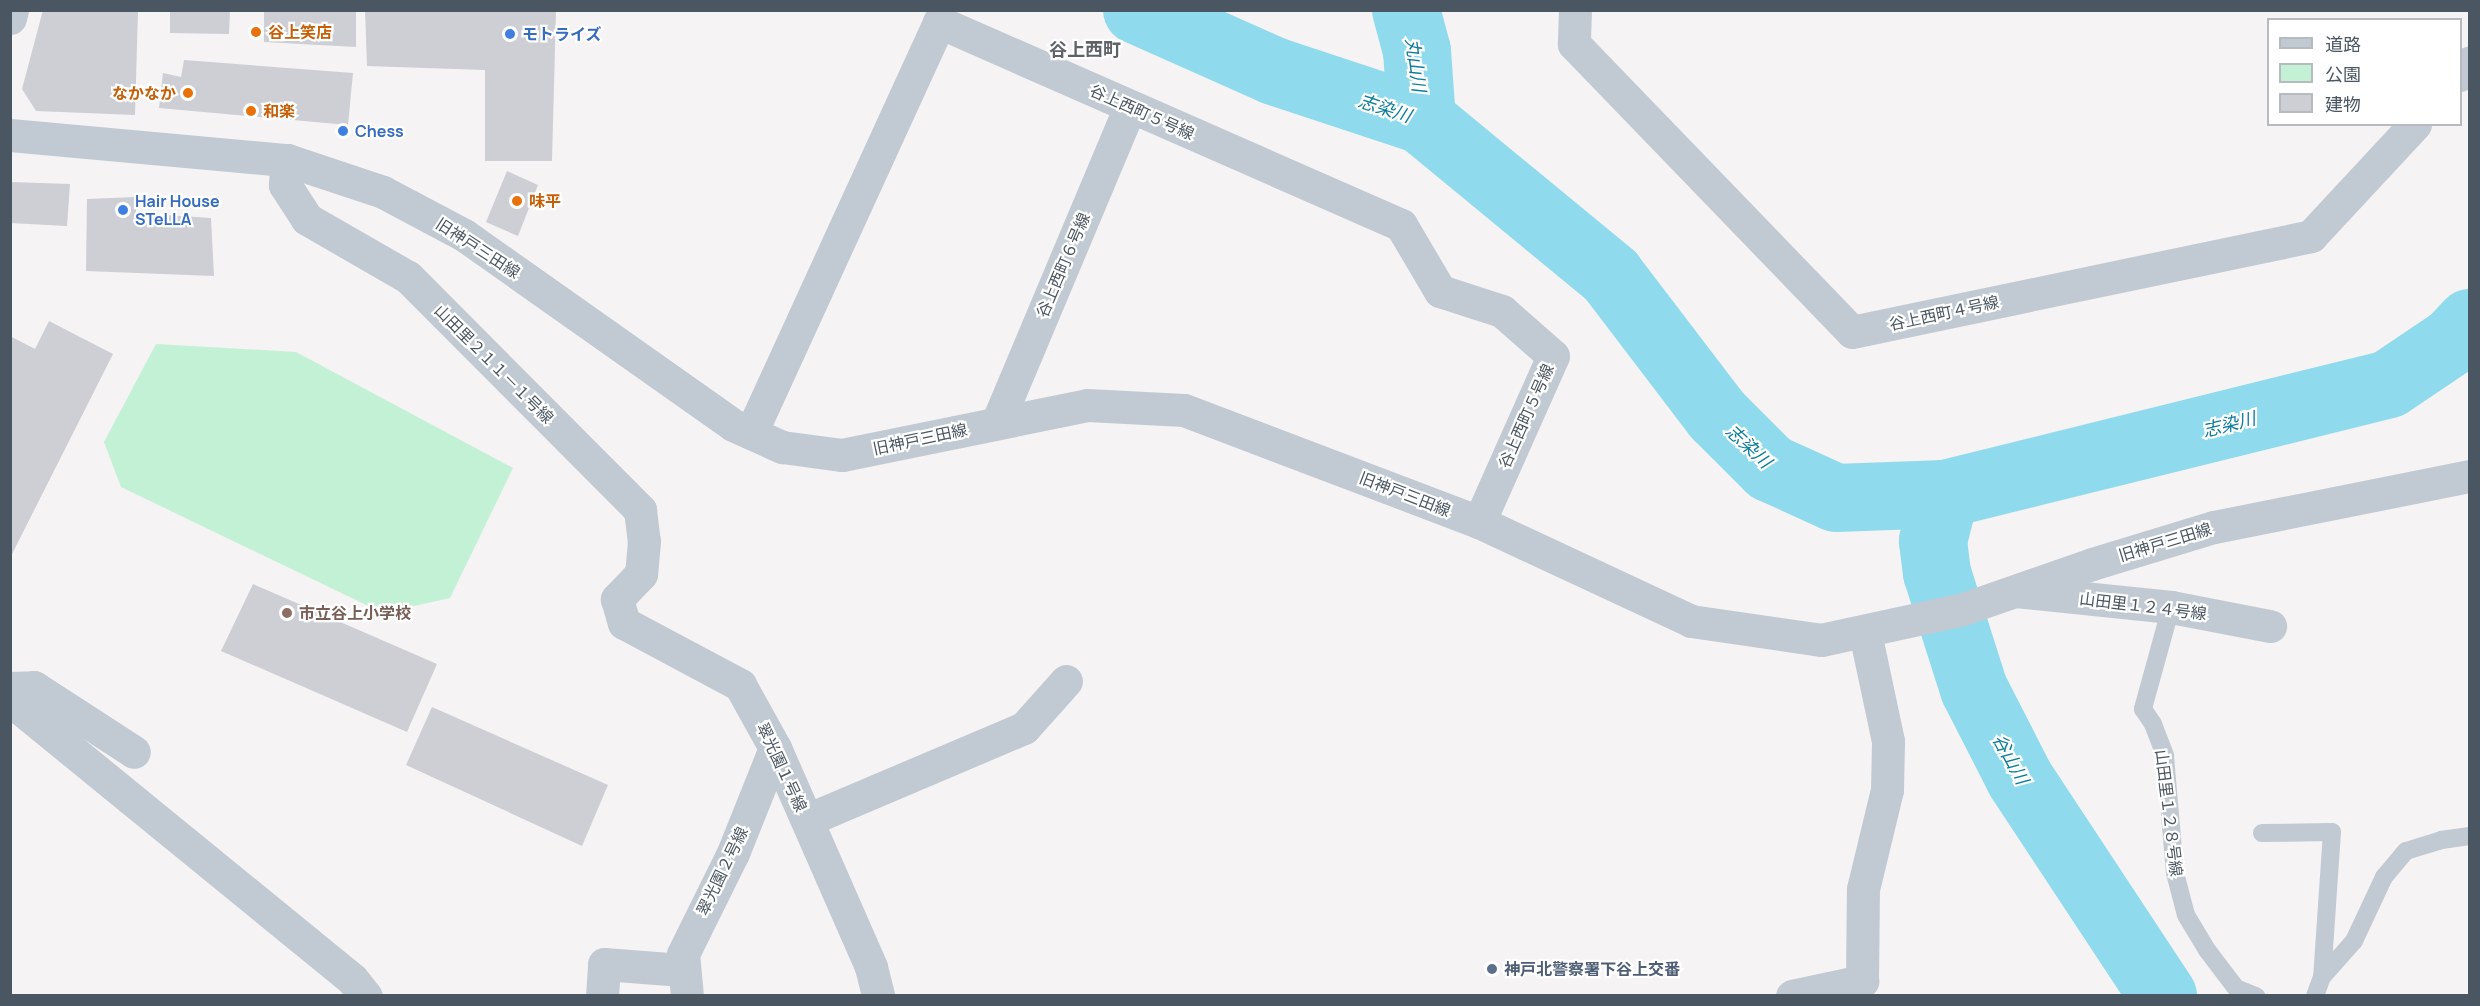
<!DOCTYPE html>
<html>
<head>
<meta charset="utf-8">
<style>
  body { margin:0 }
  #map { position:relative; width:2480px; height:1006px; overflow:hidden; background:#f5f3f3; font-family:Manrope,"Noto Sans JP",sans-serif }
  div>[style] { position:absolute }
  .green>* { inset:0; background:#c3f1d5 }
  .river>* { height:68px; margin:-34px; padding:0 34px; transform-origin:34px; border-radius:34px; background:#90daee }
  .building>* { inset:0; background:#cdcfd5 }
  .service>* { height:18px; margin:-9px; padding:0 9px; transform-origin:9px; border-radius:9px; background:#c1cad2 }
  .minor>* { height:33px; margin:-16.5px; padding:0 16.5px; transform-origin:16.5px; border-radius:16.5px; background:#c1cad2 }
  .tertiary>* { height:33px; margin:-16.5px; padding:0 16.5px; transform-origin:16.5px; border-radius:16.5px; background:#c1cad2 }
  .dots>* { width:16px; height:16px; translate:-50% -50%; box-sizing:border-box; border:3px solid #fff; border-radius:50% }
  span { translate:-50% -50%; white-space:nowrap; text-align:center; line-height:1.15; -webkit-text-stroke:4.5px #fff; paint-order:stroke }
  .food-label { font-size:16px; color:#c56008; font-weight:700 }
  .left { translate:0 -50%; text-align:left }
  .right { translate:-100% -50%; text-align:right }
  .shop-label { font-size:16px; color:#366cbe; font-weight:700 }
  .street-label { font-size:16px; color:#4a5661 }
  .education-label { font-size:16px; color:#785e54; font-weight:700 }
  .service-label { font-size:16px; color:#4e5e75; font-weight:700 }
  .neighbourhood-label { font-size:18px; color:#5f6368; font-weight:700 }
  .water-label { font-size:18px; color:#0c7c9b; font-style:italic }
  .frame { position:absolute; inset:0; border:12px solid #4a5661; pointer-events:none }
  .legend { position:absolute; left:2267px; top:18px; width:195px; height:108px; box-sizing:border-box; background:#fff; border:2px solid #b7bbc0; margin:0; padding:8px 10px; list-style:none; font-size:18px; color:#4a5661 }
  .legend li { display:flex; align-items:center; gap:12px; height:30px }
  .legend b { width:30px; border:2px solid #b7bbc0 }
</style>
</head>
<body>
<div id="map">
  <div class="green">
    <i style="clip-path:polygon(156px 344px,296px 352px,513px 468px,450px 598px,383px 613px,121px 487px,104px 442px)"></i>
  </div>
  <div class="river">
    <i style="left:1137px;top:10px;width:150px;rotate:24deg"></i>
    <i style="left:1274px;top:71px;width:156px;rotate:18.3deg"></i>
    <i style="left:1422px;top:120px;width:245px;rotate:39.5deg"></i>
    <i style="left:1611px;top:276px;width:175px;rotate:52.7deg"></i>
    <i style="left:1717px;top:415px;width:75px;rotate:45deg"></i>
    <i style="left:1770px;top:468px;width:72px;rotate:24.4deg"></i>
    <i style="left:1836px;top:498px;width:109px;rotate:-2.1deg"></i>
    <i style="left:1945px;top:494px;width:457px;rotate:-13.9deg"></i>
    <i style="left:2389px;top:384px;width:77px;rotate:-33.9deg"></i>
    <i style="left:2453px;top:341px;width:25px;rotate:-47deg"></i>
    <i style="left:1406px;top:10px;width:42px;rotate:75deg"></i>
    <i style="left:1417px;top:51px;width:69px;rotate:85.9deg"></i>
    <i style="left:1945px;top:494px;width:49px;rotate:104.3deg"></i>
    <i style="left:1933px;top:541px;width:32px;rotate:83deg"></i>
    <i style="left:1937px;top:573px;width:122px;rotate:72.3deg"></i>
    <i style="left:1974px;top:689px;width:101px;rotate:62.9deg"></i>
    <i style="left:2020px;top:779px;width:260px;rotate:56.6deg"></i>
  </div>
  <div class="building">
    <i style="clip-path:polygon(43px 10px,138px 10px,135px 115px,36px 111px,22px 89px)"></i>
    <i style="clip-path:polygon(170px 10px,230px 10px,229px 34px,170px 33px)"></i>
    <i style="clip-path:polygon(264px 10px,356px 10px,356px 47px,264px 42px)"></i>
    <i style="clip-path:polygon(365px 10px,556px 10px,552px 161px,485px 161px,485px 70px,367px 66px)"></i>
    <i style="clip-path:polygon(184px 60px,353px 73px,348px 125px,159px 108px,163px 73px,181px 77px)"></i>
    <i style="clip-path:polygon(507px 171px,538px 185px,518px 236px,486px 222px)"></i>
    <i style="clip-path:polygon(10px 182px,70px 184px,67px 226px,10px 223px)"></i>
    <i style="clip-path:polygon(136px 197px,136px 213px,211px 218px,214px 276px,86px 271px,87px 199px)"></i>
    <i style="clip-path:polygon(49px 321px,113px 354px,10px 558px,10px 336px,35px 349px)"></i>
    <i style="clip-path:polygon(253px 584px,437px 664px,407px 732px,221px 651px)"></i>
    <i style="clip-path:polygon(432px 707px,608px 785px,582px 846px,406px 765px)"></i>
  </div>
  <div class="service">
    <i style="left:2171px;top:607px;width:106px;rotate:105.4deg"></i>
    <i style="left:2143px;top:709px;width:18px;rotate:56deg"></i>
    <i style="left:2153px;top:724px;width:34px;rotate:69deg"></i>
    <i style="left:2165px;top:756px;width:117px;rotate:85.1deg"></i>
    <i style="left:2175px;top:873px;width:43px;rotate:75.3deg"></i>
    <i style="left:2186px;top:915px;width:41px;rotate:59deg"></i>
    <i style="left:2207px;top:950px;width:48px;rotate:52.7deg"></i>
    <i style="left:2236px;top:988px;width:22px;rotate:22deg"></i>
    <i style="left:2262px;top:833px;width:70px;rotate:-0.8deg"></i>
    <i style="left:2332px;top:832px;width:145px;rotate:93.9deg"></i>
    <i style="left:2315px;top:996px;width:20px;rotate:-70deg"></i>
    <i style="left:2322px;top:977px;width:48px;rotate:-48.4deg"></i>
    <i style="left:2354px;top:941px;width:71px;rotate:-64.9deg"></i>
    <i style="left:2384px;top:877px;width:34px;rotate:-50deg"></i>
    <i style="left:2406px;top:851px;width:37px;rotate:-17deg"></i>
    <i style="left:2441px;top:840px;width:29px;rotate:-8deg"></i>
  </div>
  <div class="minor">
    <i style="left:1575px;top:10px;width:34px;rotate:92deg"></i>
    <i style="left:1574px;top:44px;width:400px;rotate:46deg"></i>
    <i style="left:1852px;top:332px;width:469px;rotate:-11.8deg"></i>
    <i style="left:2311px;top:236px;width:153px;rotate:-47.1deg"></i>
    <i style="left:10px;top:18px;width:8px;rotate:-76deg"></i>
    <i style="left:2460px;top:75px;width:16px;rotate:-52deg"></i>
    <i style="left:287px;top:160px;width:25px;rotate:95deg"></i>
    <i style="left:285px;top:185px;width:40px;rotate:57.1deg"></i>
    <i style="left:307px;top:219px;width:116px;rotate:29.9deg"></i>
    <i style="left:408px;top:277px;width:329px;rotate:45.1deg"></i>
    <i style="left:640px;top:510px;width:31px;rotate:83deg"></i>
    <i style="left:644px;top:541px;width:33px;rotate:95deg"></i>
    <i style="left:641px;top:574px;width:35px;rotate:134deg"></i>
    <i style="left:617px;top:599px;width:25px;rotate:74deg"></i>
    <i style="left:624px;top:623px;width:132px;rotate:28.1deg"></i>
    <i style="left:740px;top:685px;width:72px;rotate:60.9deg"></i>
    <i style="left:775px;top:748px;width:239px;rotate:66.3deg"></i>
    <i style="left:871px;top:967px;width:30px;rotate:76deg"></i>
    <i style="left:997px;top:423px;width:343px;rotate:-67.2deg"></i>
    <i style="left:751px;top:433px;width:452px;rotate:-65.4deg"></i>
    <i style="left:939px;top:22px;width:505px;rotate:23.72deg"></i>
    <i style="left:1401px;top:225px;width:77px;rotate:59.4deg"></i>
    <i style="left:1440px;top:291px;width:65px;rotate:17.9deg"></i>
    <i style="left:1502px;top:311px;width:68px;rotate:41.4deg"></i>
    <i style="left:1553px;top:356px;width:182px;rotate:114deg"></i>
    <i style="left:2016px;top:591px;width:156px;rotate:5.9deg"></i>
    <i style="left:2171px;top:607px;width:101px;rotate:10.9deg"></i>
    <i style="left:10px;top:688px;width:24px;rotate:-2deg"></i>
    <i style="left:34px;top:687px;width:119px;rotate:33deg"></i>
    <i style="left:10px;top:700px;width:441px;rotate:39.2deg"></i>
    <i style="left:352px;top:979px;width:22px;rotate:51deg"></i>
    <i style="left:807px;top:820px;width:236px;rotate:-23deg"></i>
    <i style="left:1024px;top:728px;width:63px;rotate:-48.2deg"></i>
    <i style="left:602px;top:996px;width:32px;rotate:-86deg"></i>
    <i style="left:604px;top:964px;width:78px;rotate:4.4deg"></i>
    <i style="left:687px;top:996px;width:42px;rotate:-95.4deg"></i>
    <i style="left:683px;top:954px;width:113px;rotate:-63.7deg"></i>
    <i style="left:733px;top:853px;width:113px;rotate:-68.2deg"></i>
    <i style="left:1792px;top:996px;width:72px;rotate:-12.1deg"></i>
    <i style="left:1862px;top:981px;width:92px;rotate:-89.4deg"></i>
    <i style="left:1863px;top:889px;width:102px;rotate:-76.4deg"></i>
    <i style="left:1887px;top:790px;width:49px;rotate:-88.8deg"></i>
    <i style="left:1888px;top:741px;width:110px;rotate:-102deg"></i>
  </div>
  <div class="tertiary">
    <i style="left:10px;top:135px;width:278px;rotate:5.2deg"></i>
    <i style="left:287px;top:160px;width:101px;rotate:18.4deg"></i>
    <i style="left:383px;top:192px;width:92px;rotate:28deg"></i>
    <i style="left:464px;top:235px;width:329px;rotate:35.2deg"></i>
    <i style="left:733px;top:425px;width:54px;rotate:24.2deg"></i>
    <i style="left:782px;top:447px;width:61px;rotate:7.6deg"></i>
    <i style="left:842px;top:455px;width:250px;rotate:-11.5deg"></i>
    <i style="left:1087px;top:405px;width:97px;rotate:3deg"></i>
    <i style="left:1184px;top:410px;width:316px;rotate:20.8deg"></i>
    <i style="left:1479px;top:522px;width:234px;rotate:25deg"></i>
    <i style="left:1691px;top:621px;width:131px;rotate:8.3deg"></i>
    <i style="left:1821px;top:640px;width:142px;rotate:-12.2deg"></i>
    <i style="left:1960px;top:610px;width:140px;rotate:-19.2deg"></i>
    <i style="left:2092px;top:564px;width:127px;rotate:-16.9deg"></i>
    <i style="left:2214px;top:527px;width:261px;rotate:-11.3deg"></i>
  </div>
  <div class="dots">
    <i style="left:256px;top:32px;background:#e8710a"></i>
    <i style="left:510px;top:34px;background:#3f7fe0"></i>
    <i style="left:188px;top:93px;background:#e8710a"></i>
    <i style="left:251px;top:111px;background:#e8710a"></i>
    <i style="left:343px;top:131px;background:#3f7fe0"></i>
    <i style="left:517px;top:201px;background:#e8710a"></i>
    <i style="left:123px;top:210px;background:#3f7fe0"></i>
    <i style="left:287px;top:613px;background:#8d6e63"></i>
    <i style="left:1492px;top:969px;background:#5c6f8a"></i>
  </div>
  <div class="food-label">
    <span class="left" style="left:268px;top:32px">谷上笑店</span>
    <span class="right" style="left:176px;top:93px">なかなか</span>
    <span class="left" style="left:263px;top:111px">和楽</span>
    <span class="left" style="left:529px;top:201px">味平</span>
  </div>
  <div class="shop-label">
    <span class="left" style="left:522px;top:34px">モトライズ</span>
    <span class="left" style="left:355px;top:131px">Chess</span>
    <span class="left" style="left:135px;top:210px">Hair House<br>STeLLA</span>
  </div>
  <div class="street-label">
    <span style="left:1142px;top:112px;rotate:24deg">谷上西町５号線</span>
    <span style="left:478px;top:248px;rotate:33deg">旧神戸三田線</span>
    <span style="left:1063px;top:265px;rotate:-67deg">谷上西町６号線</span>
    <span style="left:1944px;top:313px;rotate:-12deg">谷上西町４号線</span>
    <span style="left:494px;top:364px;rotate:45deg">山田里２１１－１号線</span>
    <span style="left:1526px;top:416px;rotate:-66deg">谷上西町５号線</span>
    <span style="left:920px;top:439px;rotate:-12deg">旧神戸三田線</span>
    <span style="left:1405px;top:494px;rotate:21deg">旧神戸三田線</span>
    <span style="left:2165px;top:542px;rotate:-17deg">旧神戸三田線</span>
    <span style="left:2143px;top:606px;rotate:7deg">山田里１２４号線</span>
    <span style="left:782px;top:767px;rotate:65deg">翠光園１号線</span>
    <span style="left:2169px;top:813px;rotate:83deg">山田里１２８号線</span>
    <span style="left:722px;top:871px;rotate:-64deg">翠光園２号線</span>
  </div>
  <div class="education-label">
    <span class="left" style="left:299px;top:613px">市立谷上小学校</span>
  </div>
  <div class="service-label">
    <span class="left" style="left:1504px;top:969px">神戸北警察署下谷上交番</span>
  </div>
  <div class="neighbourhood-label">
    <span style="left:1085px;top:49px">谷上西町</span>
  </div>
  <div class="water-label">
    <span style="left:1416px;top:65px;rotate:82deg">丸山川</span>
    <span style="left:1385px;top:108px;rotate:18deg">志染川</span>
    <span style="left:2229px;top:424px;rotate:-14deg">志染川</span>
    <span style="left:1749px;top:446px;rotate:43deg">志染川</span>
    <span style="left:2011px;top:759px;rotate:61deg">谷山川</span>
  </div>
  <div class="frame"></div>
  <ul class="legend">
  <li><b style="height:8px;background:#c1cad2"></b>道路</li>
  <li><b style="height:16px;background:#c3f1d5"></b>公園</li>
  <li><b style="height:16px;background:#cdcfd5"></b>建物</li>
  </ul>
</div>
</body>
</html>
